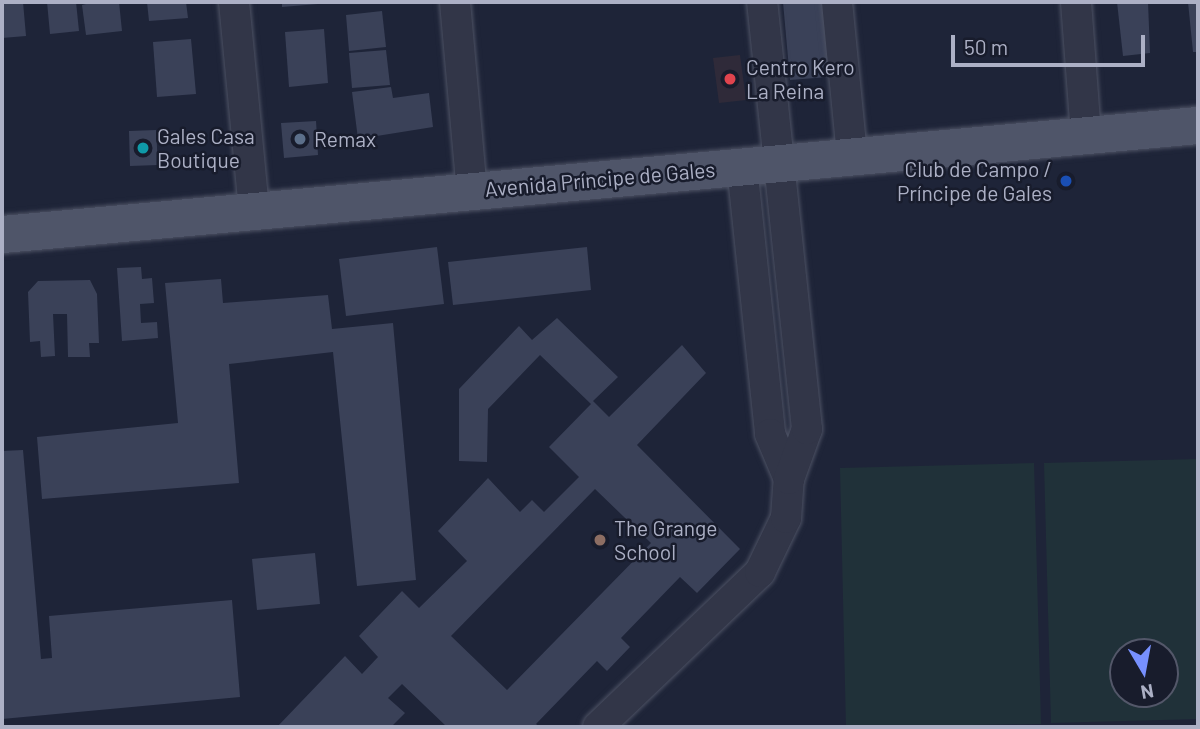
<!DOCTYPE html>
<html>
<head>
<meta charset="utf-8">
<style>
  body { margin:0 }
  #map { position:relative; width:1200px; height:729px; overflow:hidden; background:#1e2438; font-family:Barlow,sans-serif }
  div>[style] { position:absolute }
  .medical>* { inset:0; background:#2f2a39 }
  .green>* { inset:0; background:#203139 }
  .building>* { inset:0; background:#3a4158 }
  .roads { filter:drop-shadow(0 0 2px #4c5163) drop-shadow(0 0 2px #4c5163) }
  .minor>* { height:30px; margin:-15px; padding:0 15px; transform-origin:15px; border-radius:15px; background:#323648 }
  .major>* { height:37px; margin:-18.5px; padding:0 18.5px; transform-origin:18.5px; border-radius:18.5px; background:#4f5569 }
  .dots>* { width:19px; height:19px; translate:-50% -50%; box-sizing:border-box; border:4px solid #181c2c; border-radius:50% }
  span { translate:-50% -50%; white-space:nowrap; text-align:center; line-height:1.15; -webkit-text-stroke:5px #181c2c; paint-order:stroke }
  .poi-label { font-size:21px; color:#acb0c5 }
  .left { translate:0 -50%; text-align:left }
  .right { translate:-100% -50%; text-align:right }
  .street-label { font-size:21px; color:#acb0c5 }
  .frame { position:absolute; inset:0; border:4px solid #acb0c5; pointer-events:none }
  .north { position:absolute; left:1109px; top:638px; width:70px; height:70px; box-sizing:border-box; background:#181c2c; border:2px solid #535769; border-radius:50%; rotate:170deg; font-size:19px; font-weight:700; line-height:28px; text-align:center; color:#acb0c5 }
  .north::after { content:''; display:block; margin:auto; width:24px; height:32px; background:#7790fe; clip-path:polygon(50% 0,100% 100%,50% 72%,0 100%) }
  .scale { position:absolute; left:951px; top:35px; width:194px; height:32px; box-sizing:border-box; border:4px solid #acb0c5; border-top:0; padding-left:9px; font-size:21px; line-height:24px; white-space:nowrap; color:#acb0c5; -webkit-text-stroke:5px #181c2c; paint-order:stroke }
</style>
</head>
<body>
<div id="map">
  <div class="medical">
    <i style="clip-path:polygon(740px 55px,746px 100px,719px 103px,713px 58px)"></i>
  </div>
  <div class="green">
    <i style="clip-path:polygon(evenodd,1198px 459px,1198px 719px,1051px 723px,1044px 463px,1198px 459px,1123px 652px,1165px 652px,1165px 694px,1123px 694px,1123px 652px)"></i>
    <i style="clip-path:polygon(1034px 463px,1041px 724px,846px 727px,840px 468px)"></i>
  </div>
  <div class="building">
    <i style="clip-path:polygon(2px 2px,23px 2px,26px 36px,2px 38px)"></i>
    <i style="clip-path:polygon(47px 2px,76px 2px,79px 31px,50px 34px)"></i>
    <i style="clip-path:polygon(94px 2px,119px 2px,122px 31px,86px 35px,82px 5px)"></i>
    <i style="clip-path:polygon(147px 2px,186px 2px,188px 18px,149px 21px)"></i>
    <i style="clip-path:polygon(282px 2px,318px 2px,318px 4px,282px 7px)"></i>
    <i style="clip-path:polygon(783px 2px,834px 2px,841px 76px,790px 80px)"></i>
    <i style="clip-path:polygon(1117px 2px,1148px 2px,1150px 53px,1123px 56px)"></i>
    <i style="clip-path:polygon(1188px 2px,1198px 2px,1198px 52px,1193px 52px)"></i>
    <i style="clip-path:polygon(382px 11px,386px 47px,349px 51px,346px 15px)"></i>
    <i style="clip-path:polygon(324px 29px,328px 83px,289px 87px,285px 32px)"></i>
    <i style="clip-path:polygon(191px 39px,196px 94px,157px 97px,153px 42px)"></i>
    <i style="clip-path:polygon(386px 50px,390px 85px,352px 88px,349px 53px)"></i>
    <i style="clip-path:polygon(391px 87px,393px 98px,429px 93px,433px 127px,358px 139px,352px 92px)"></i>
    <i style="clip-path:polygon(316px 121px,318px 155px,284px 158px,281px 123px)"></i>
    <i style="clip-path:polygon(156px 130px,158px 165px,130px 166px,129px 131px)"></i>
    <i style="clip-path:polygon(437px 247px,444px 304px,346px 316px,339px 259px)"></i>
    <i style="clip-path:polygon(587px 247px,591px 290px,453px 305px,448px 262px)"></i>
    <i style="clip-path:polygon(141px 267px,142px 279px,152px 278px,154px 303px,140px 304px,141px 323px,157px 322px,158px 338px,122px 341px,117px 268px)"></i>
    <i style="clip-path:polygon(221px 279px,223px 303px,328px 295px,332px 329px,393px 323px,416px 580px,357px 586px,333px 352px,229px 364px,239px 483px,42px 499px,37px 437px,178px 423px,165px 283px)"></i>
    <i style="clip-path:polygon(90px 280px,97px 294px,99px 343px,89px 343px,90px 357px,68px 357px,67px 314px,53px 314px,55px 356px,41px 357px,40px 341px,30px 342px,28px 292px,38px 281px)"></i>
    <i style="clip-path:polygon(evenodd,557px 318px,618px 377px,593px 401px,609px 417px,682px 345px,706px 373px,637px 445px,740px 549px,697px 593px,680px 577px,621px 638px,630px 647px,607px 671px,597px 661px,536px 724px,540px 727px,447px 727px,402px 684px,388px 698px,405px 713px,391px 727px,277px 727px,345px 656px,362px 674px,378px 657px,359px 636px,402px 591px,419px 608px,467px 561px,438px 531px,488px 478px,520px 512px,532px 500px,544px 512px,579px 477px,549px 447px,591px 404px,540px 355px,488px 409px,487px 462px,459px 461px,459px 389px,519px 326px,532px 340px,557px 318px,595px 489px,651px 543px,507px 690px,451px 636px,595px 489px)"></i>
    <i style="clip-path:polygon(23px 450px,41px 659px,52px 658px,49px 616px,232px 600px,240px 697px,2px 719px,2px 451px)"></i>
    <i style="clip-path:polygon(315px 553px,320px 604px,257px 610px,252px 559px)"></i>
  </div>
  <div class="roads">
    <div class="minor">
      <i style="left:234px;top:2px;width:210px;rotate:84.5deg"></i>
      <i style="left:455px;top:2px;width:190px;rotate:84.9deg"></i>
      <i style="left:837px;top:2px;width:155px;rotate:84.4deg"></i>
      <i style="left:1076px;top:2px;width:133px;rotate:85.7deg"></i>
      <i style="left:742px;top:166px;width:269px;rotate:84deg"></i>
      <i style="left:770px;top:434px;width:49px;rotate:67.1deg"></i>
      <i style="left:598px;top:727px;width:224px;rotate:-43.7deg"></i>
      <i style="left:760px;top:572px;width:60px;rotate:-64.3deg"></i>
      <i style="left:786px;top:518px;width:39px;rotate:-86deg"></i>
      <i style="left:789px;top:479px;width:53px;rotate:-70.2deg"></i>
      <i style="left:807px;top:429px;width:429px;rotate:-96deg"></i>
    </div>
    <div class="major">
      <i style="left:2px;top:234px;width:1201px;rotate:-5.21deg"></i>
    </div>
  </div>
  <div class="dots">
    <i style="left:730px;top:79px;background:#e0444e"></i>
    <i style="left:300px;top:139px;background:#5c6f8a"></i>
    <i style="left:143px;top:148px;background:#0f9aa8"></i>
    <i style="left:1066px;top:181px;background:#1a4fb4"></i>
    <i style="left:600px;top:540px;background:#8d6e63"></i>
  </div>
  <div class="poi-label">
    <span class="left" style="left:746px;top:79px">Centro Kero<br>La Reina</span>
    <span class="left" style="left:157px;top:148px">Gales Casa<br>Boutique</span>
    <span class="left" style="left:314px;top:139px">Remax</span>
    <span class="right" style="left:1052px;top:181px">Club de Campo /<br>Príncipe de Gales</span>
    <span class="left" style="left:614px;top:540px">The Grange<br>School</span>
  </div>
  <div class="street-label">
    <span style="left:600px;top:179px;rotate:-5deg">Avenida Príncipe de Gales</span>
  </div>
  <div class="frame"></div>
  <div class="north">N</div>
  <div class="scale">50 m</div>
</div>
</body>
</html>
